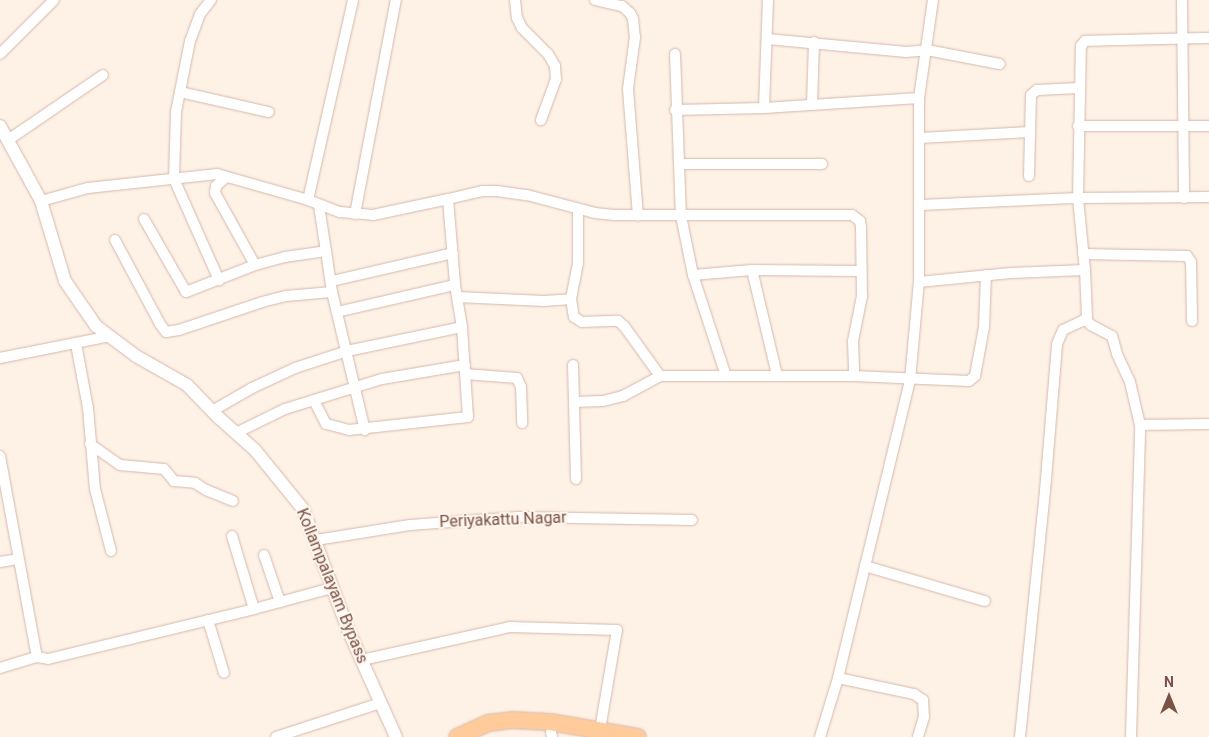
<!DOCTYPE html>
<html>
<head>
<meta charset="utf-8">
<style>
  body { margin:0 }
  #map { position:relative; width:1209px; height:737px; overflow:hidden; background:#fef1e5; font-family:Roboto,sans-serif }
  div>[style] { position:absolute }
  .roads { filter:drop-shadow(0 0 1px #d4b8ac) drop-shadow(0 0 1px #d4b8ac) }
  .minor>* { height:10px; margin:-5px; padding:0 5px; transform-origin:5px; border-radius:5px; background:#fff }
  .tertiary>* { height:12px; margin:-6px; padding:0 6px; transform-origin:6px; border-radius:6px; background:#fff }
  .primary>* { height:16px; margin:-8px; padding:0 8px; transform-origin:8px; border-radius:8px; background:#ffcb9b }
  span { translate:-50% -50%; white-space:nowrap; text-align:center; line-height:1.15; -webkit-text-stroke:4px #fff5ed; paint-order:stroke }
  .street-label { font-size:16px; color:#7a5247 }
  .north { position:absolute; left:1144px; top:672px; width:50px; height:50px; -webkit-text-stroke:4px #fff5ed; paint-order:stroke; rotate:0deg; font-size:14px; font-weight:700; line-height:20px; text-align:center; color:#7a5247 }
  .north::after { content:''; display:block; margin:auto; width:18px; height:22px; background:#7a5247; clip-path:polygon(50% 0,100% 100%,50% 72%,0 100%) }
</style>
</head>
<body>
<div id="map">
  <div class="roads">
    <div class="minor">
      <i style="left:211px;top:0;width:18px;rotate:128deg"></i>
      <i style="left:200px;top:14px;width:29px;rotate:110deg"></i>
      <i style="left:190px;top:41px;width:72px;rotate:101.2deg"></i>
      <i style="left:176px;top:112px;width:67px;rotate:91.7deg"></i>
      <i style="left:174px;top:179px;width:111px;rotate:66deg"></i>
      <i style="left:515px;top:0;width:18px;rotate:84deg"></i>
      <i style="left:517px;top:18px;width:11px;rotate:63deg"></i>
      <i style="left:522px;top:28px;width:37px;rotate:45deg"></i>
      <i style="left:548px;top:54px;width:14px;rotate:60deg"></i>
      <i style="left:555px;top:66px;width:13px;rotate:86deg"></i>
      <i style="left:556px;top:79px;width:44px;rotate:110.1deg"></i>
      <i style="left:595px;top:0;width:28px;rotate:13deg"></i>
      <i style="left:622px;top:6px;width:11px;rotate:41deg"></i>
      <i style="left:630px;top:13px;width:7px;rotate:63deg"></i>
      <i style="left:633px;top:19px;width:18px;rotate:84deg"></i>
      <i style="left:635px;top:37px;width:52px;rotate:97.7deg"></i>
      <i style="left:628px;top:89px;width:127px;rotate:85.5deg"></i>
      <i style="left:1182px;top:0;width:198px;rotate:89.4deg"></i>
      <i style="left:767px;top:39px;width:140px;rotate:5.3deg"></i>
      <i style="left:906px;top:52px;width:21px;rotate:-5deg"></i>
      <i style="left:927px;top:50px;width:74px;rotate:10.9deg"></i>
      <i style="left:0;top:54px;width:76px;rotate:-45deg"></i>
      <i style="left:675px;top:54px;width:162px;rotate:87.9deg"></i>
      <i style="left:681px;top:216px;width:60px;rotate:78.5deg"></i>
      <i style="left:693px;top:275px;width:106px;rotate:71.9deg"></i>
      <i style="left:180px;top:92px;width:91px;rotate:12.7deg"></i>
      <i style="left:812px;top:105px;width:63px;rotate:-88.2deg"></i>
      <i style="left:764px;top:108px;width:108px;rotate:-87.9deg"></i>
      <i style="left:675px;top:110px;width:89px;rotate:-1.3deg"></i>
      <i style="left:764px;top:108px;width:155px;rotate:-3.7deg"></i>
      <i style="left:1078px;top:126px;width:131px"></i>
      <i style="left:920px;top:138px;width:110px;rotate:-3.1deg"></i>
      <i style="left:8px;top:140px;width:115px;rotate:-34.4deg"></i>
      <i style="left:680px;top:164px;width:142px"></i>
      <i style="left:1029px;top:176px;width:81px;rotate:-88.6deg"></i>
      <i style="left:1031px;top:95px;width:8px;rotate:-40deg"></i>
      <i style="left:1037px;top:90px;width:42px;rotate:-2.7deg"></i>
      <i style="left:226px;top:177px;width:13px;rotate:138deg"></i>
      <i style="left:216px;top:186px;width:7px;rotate:98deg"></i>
      <i style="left:215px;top:193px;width:82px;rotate:60.9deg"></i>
      <i style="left:448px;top:199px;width:35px;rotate:-13deg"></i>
      <i style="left:482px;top:191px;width:15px"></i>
      <i style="left:497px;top:191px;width:30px;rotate:8deg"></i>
      <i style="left:527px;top:195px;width:70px;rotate:14.8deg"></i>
      <i style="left:595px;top:213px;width:19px;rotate:6deg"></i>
      <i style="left:614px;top:215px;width:238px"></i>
      <i style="left:852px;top:215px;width:10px;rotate:37deg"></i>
      <i style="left:860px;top:221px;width:6px;rotate:81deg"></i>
      <i style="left:861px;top:227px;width:69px;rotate:89.2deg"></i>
      <i style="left:862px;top:296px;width:46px;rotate:101.3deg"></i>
      <i style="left:853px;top:341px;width:35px;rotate:88deg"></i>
      <i style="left:308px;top:200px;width:205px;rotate:-77.3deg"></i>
      <i style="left:41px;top:201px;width:49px;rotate:-15.5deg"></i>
      <i style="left:88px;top:188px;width:130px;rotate:-6.2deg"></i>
      <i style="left:217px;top:174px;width:95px;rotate:15.9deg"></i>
      <i style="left:308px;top:200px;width:34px;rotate:21deg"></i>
      <i style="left:340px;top:212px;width:33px;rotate:5deg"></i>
      <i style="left:373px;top:215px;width:77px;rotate:-12deg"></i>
      <i style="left:448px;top:199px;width:86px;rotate:85.3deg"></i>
      <i style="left:455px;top:285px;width:43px;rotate:80.5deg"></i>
      <i style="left:462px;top:327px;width:90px;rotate:86.2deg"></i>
      <i style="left:468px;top:417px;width:120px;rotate:173.8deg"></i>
      <i style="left:349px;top:430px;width:24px;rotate:-165deg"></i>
      <i style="left:326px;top:424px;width:27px;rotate:-117deg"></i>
      <i style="left:921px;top:205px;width:157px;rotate:-2.6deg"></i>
      <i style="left:1078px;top:198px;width:131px;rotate:-0.4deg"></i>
      <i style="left:319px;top:206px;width:46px;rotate:81.2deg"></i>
      <i style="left:578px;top:209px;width:54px;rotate:90deg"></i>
      <i style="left:578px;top:263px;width:37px;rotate:101deg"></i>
      <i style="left:571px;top:299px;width:18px;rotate:81deg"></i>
      <i style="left:574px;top:317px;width:9px;rotate:32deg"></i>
      <i style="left:582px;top:322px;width:36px;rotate:-2deg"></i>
      <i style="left:618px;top:321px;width:8px;rotate:40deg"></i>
      <i style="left:624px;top:326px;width:62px;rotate:54.2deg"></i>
      <i style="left:355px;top:214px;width:218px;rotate:-79.2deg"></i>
      <i style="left:144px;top:219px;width:84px;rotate:60.1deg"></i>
      <i style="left:186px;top:292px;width:74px;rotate:-21.4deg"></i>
      <i style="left:255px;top:265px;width:31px;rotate:-15deg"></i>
      <i style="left:285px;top:257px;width:41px;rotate:-8.3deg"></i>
      <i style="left:326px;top:251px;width:41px;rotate:81.7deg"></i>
      <i style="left:332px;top:292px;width:142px;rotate:76.6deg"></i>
      <i style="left:115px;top:240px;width:95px;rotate:61.8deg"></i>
      <i style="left:160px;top:324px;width:10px;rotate:53deg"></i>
      <i style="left:166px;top:332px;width:13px;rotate:-9deg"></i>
      <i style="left:179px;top:330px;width:88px;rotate:-18.6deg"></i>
      <i style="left:262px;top:302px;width:25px;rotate:-14deg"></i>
      <i style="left:286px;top:296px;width:46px;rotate:-5deg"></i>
      <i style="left:1083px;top:254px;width:104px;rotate:1.1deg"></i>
      <i style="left:1187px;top:256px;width:7px;rotate:56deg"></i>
      <i style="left:1191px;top:262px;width:59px;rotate:89deg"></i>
      <i style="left:752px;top:270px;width:108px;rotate:76.6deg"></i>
      <i style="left:693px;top:275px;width:59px;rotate:-4.8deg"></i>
      <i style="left:752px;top:270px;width:108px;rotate:0.5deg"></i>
      <i style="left:332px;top:281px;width:124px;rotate:-13deg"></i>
      <i style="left:919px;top:282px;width:92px;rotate:-5.6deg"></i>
      <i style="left:1011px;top:273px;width:74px;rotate:-2.3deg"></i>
      <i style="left:457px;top:297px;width:87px;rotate:2.6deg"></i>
      <i style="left:544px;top:301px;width:27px;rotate:-4deg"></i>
      <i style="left:337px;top:312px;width:121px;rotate:-12.9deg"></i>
      <i style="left:1085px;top:319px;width:8px;rotate:45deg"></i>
      <i style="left:1091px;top:325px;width:24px;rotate:28deg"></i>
      <i style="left:1112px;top:336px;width:19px;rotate:74deg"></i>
      <i style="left:1117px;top:354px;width:31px;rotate:65deg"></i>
      <i style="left:1130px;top:382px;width:44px;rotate:76.9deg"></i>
      <i style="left:76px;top:344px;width:65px;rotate:79.4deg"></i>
      <i style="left:88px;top:408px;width:81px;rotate:85.1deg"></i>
      <i style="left:95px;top:489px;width:64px;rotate:75.5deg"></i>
      <i style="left:0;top:358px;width:112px;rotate:-11.3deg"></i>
      <i style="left:573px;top:365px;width:114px;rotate:88.5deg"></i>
      <i style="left:465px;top:374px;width:52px;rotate:4.4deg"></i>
      <i style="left:517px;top:378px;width:10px;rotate:66deg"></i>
      <i style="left:521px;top:387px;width:36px;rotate:88deg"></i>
      <i style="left:574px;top:402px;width:29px;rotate:-2deg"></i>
      <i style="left:603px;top:401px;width:21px;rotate:-14deg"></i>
      <i style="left:623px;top:396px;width:42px;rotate:-28.4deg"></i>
      <i style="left:660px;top:376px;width:194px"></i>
      <i style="left:854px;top:376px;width:115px;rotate:2.5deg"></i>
      <i style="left:969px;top:381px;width:8px;rotate:-40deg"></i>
      <i style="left:975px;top:376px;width:50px;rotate:-79.6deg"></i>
      <i style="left:984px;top:327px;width:52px;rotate:-87.8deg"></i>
      <i style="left:212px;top:411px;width:46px;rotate:-29.9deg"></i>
      <i style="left:252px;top:388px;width:47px;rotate:-24.9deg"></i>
      <i style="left:295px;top:368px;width:55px;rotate:-18.1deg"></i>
      <i style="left:347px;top:351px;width:117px;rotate:-11.8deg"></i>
      <i style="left:236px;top:433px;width:55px;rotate:-26.1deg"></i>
      <i style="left:285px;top:409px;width:102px;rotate:-17.2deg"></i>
      <i style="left:382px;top:379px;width:84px;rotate:-9.6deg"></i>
      <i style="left:90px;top:444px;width:37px;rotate:35deg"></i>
      <i style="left:120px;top:465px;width:44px;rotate:5.2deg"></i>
      <i style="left:164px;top:469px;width:16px;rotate:50deg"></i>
      <i style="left:174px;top:481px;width:21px;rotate:5deg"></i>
      <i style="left:195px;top:483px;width:13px;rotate:32deg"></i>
      <i style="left:206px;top:490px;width:29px;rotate:22deg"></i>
      <i style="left:0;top:456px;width:204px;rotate:79.6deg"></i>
      <i style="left:37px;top:657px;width:11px;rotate:10deg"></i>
      <i style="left:48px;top:659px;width:212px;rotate:-13.6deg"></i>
      <i style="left:254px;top:609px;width:81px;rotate:-15.1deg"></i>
      <i style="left:232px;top:536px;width:76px;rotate:73.2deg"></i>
      <i style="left:316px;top:540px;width:95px;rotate:-9.1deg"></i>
      <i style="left:410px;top:525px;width:109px;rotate:-4.2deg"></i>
      <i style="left:519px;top:517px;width:173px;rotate:1deg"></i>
      <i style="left:264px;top:555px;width:50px;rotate:71.2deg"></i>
      <i style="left:0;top:562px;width:18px;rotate:-9deg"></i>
      <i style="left:865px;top:566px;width:125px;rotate:16.3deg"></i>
      <i style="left:208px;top:620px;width:55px;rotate:73.2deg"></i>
      <i style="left:362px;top:660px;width:152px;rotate:-12.6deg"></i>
      <i style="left:510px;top:627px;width:107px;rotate:1.6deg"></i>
      <i style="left:617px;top:630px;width:100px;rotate:99.7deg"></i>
      <i style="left:0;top:668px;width:39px;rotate:-17deg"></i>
      <i style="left:838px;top:678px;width:78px;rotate:11.9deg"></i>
      <i style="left:914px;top:694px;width:11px;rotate:34deg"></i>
      <i style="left:923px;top:700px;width:17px;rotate:87deg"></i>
      <i style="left:924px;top:717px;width:21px;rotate:107deg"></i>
      <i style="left:551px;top:732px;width:5px;rotate:79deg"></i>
      <i style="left:276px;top:737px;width:109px;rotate:-18.1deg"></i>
      <i style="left:820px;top:737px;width:62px;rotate:-73deg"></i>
      <i style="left:838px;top:678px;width:307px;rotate:-76.4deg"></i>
      <i style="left:910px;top:380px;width:98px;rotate:-84.8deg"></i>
      <i style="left:919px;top:282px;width:184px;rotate:-90deg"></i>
      <i style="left:919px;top:98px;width:99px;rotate:-81.9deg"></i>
      <i style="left:1020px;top:737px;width:247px;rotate:-84.2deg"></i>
      <i style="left:1045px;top:491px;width:147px;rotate:-85.3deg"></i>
      <i style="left:1057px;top:344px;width:15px;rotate:-67deg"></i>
      <i style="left:1063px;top:330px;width:23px;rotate:-25deg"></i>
      <i style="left:1084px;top:320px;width:4px;rotate:-45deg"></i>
      <i style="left:1087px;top:317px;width:47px;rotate:-92.4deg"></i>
      <i style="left:1085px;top:270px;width:72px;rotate:-95.6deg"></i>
      <i style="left:1078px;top:198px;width:152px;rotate:-88.9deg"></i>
      <i style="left:1081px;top:46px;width:6px;rotate:-51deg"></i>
      <i style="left:1085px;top:41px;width:124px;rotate:-1.4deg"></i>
      <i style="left:1131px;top:737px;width:312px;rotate:-88.3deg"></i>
      <i style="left:1140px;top:425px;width:69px;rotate:-0.8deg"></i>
    </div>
    <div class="tertiary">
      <i style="left:0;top:126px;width:85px;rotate:61.3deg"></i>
      <i style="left:41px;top:201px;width:84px;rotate:73.3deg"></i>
      <i style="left:65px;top:281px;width:55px;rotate:55.4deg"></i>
      <i style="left:96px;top:326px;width:50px;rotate:36.9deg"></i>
      <i style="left:136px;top:356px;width:59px;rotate:29.6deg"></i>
      <i style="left:187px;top:385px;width:45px;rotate:45.9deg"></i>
      <i style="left:218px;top:417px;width:50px;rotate:41.7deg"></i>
      <i style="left:255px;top:450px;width:76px;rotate:50.9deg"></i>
      <i style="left:303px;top:509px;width:131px;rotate:69.5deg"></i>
      <i style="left:349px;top:632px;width:115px;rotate:65.9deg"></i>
    </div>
    <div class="primary">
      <i style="left:457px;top:737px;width:34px;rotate:-24deg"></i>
      <i style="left:488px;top:723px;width:24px;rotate:-7deg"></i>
      <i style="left:512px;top:720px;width:38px;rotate:3deg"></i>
      <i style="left:550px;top:722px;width:89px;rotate:9.7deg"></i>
    </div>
  </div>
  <div class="street-label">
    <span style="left:503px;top:520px;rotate:-2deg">Periyakattu Nagar</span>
    <span style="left:332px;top:586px;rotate:68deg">Kollampalayam Bypass</span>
  </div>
  <div class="north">N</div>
</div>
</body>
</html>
